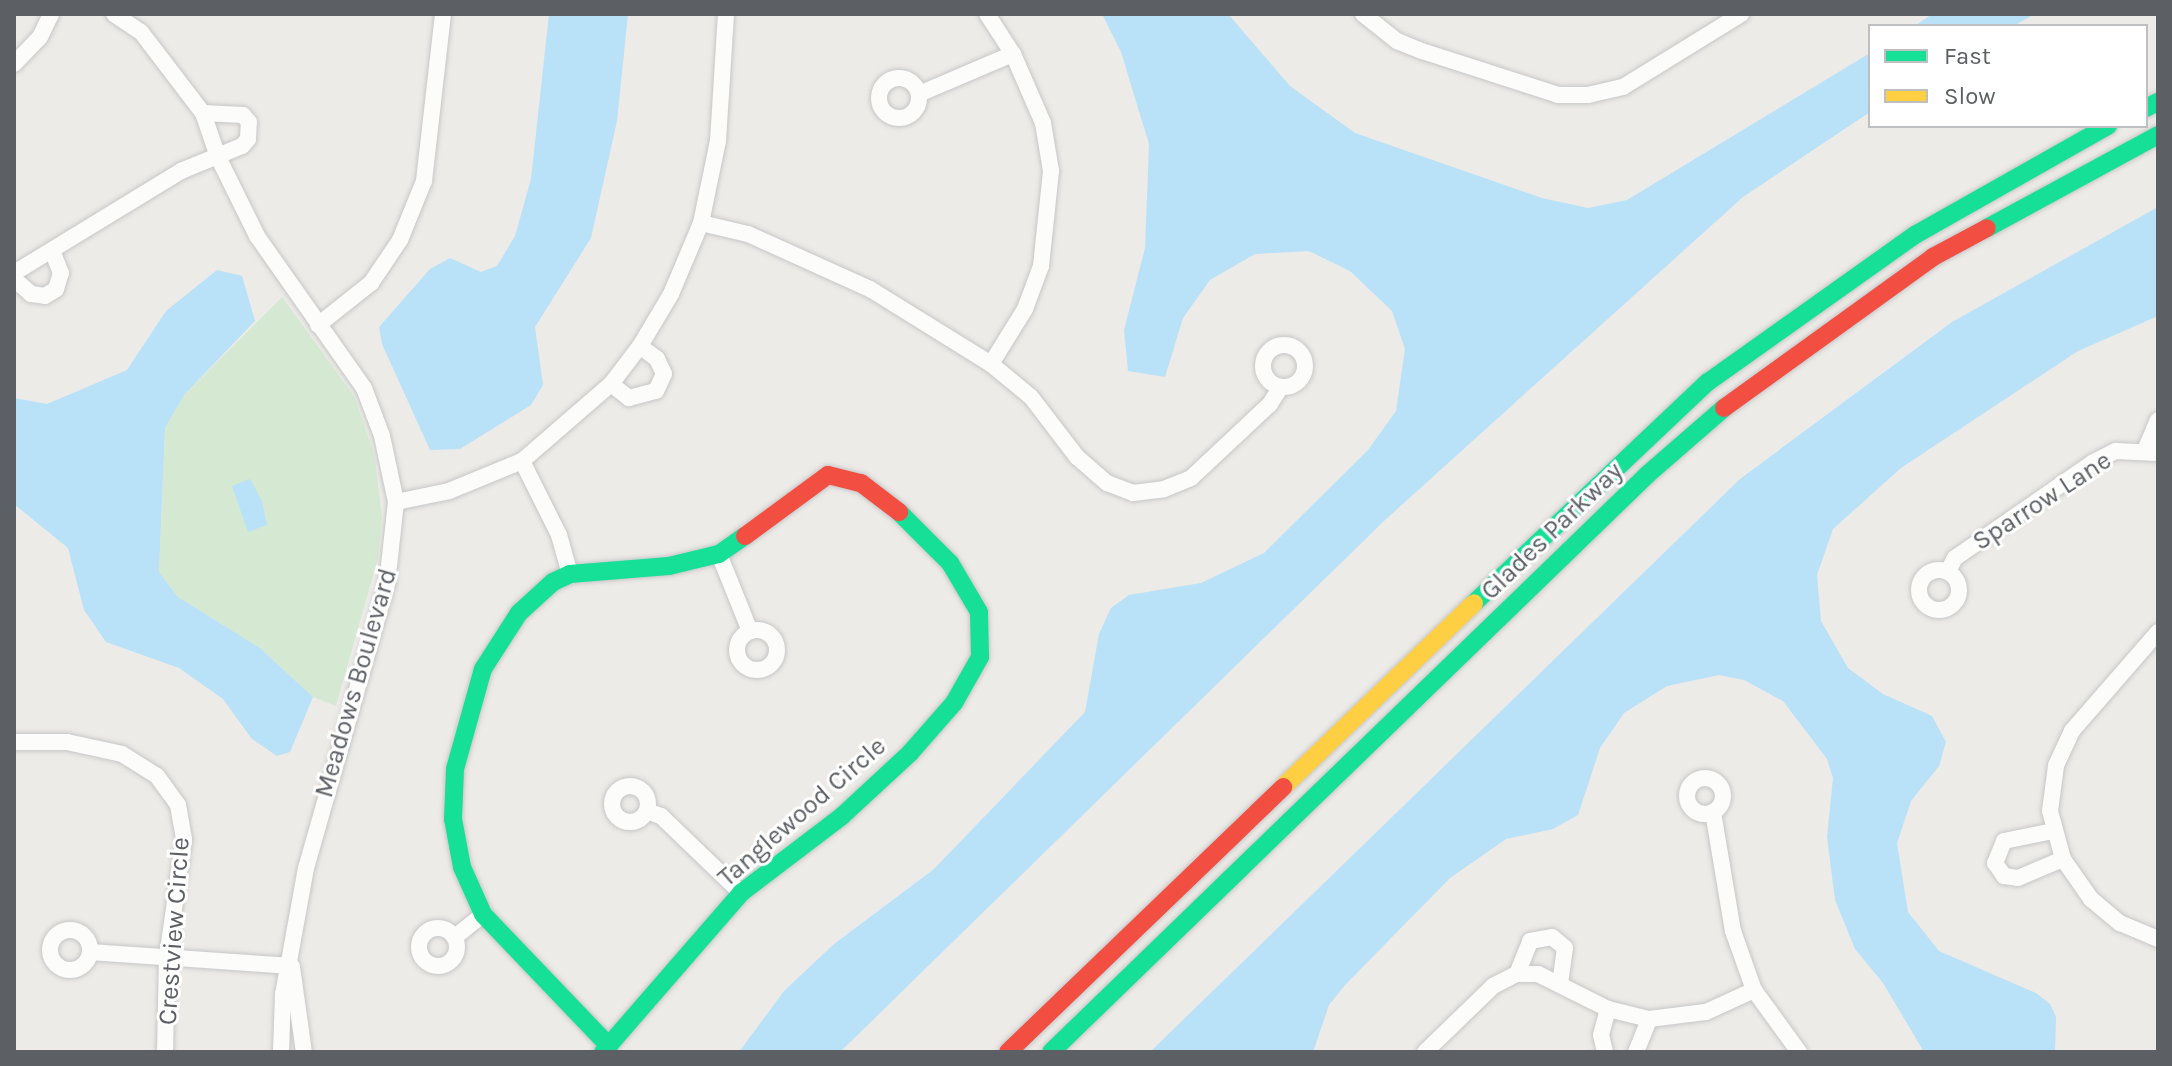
<!DOCTYPE html>
<html>
<head>
<meta charset="utf-8">
<style>
  body { margin:0 }
  #map { position:relative; width:2172px; height:1066px; overflow:hidden; background:#ecebe7; font-family:Karla,sans-serif }
  div>[style] { position:absolute }
  .green>* { inset:0; background:#d5e9d2 }
  .water>* { inset:0; background:#b9e1f8 }
  .roads { filter:drop-shadow(0 0 2px #c7c7c8) drop-shadow(0 0 2px #c7c7c8) }
  .street>* { height:16px; margin:-8px; padding:0 8px; transform-origin:8px; border-radius:8px; background:#fcfcfb }
  .street>.ring { margin:-8px; padding:0; box-sizing:content-box; background:none; border:16px solid #fcfcfb; border-radius:50% }
  .fast>* { height:18px; margin:-9px; padding:0 9px; transform-origin:9px; border-radius:9px; background:#16e098 }
  .slow>* { height:18px; margin:-9px; padding:0 9px; transform-origin:9px; border-radius:9px; background:#ffcf43 }
  .jam>* { height:18px; margin:-9px; padding:0 9px; transform-origin:9px; border-radius:9px; background:#f24e42 }
  span { translate:-50% -50%; white-space:nowrap; text-align:center; line-height:1.15; -webkit-text-stroke:6px #fff; paint-order:stroke }
  .street-label { font-size:26px; color:#5c6065 }
  .frame { position:absolute; inset:0; border:16px solid #5c6065; pointer-events:none }
  .legend { position:absolute; left:1868px; top:24px; width:280px; height:104px; box-sizing:border-box; background:#fff; border:2px solid #bebfc1; margin:0; padding:10px 14px; list-style:none; font-size:24px; color:#5c6065 }
  .legend li { display:flex; align-items:center; gap:16px; height:40px }
  .legend b { width:40px; border:2px solid #bebfc1 }
</style>
</head>
<body>
<div id="map">
  <div class="green">
    <i style="clip-path:polygon(282px 297px,354px 396px,374px 453px,382px 516px,378px 558px,336px 706px,313px 697px,260px 648px,178px 597px,159px 572px,165px 428px,184px 395px)"></i>
  </div>
  <div class="water">
    <i style="clip-path:polygon(549px 14px,628px 14px,617px 121px,591px 238px,535px 327px,543px 385px,531px 405px,460px 449px,430px 450px,382px 344px,379px 327px,430px 269px,450px 258px,481px 272px,497px 266px,515px 236px,531px 179px)"></i>
    <i style="clip-path:polygon(1102px 14px,1228px 14px,1290px 86px,1355px 133px,1542px 198px,1588px 208px,1627px 200px,1870px 53px,1870px 112px,1743px 197px,1385px 520px,840px 1052px,739px 1052px,784px 991px,834px 944px,934px 869px,1085px 712px,1099px 634px,1111px 608px,1129px 595px,1201px 583px,1264px 553px,1368px 450px,1396px 411px,1405px 349px,1392px 311px,1350px 271px,1309px 251px,1255px 254px,1210px 280px,1183px 318px,1165px 377px,1128px 371px,1124px 330px,1145px 248px,1149px 144px,1121px 52px)"></i>
    <i style="clip-path:polygon(1932px 14px,2035px 14px,2013px 26px,1915px 26px)"></i>
    <i style="clip-path:polygon(2158px 207px,2158px 316px,2078px 351px,1901px 468px,1833px 529px,1817px 575px,1821px 621px,1848px 668px,1883px 694px,1932px 716px,1946px 742px,1939px 766px,1911px 801px,1897px 843px,1908px 912px,1939px 951px,2036px 993px,2050px 1004px,2056px 1017px,2055px 1052px,1924px 1052px,1883px 983px,1855px 949px,1835px 900px,1827px 837px,1833px 778px,1827px 759px,1783px 701px,1744px 680px,1719px 675px,1667px 686px,1624px 713px,1600px 748px,1578px 815px,1553px 829px,1506px 839px,1450px 878px,1345px 985px,1329px 1005px,1313px 1052px,1150px 1052px,1740px 479px,1952px 322px)"></i>
    <i style="clip-path:polygon(217px 270px,242px 276px,255px 321px,184px 395px,165px 428px,159px 572px,178px 597px,260px 648px,313px 697px,290px 752px,277px 756px,252px 739px,223px 699px,179px 668px,106px 642px,84px 610px,68px 548px,14px 504px,14px 398px,47px 404px,127px 370px,166px 311px)"></i>
    <i style="clip-path:polygon(250px 479px,262px 501px,267px 525px,248px 532px,232px 486px)"></i>
  </div>
  <div class="roads">
    <div class="street">
      <i style="left:114px;top:14px;width:32px;rotate:34deg"></i>
      <i style="left:141px;top:32px;width:102px;rotate:52.6deg"></i>
      <i style="left:203px;top:113px;width:46px;rotate:71.2deg"></i>
      <i style="left:218px;top:157px;width:88px;rotate:63.7deg"></i>
      <i style="left:257px;top:236px;width:186px;rotate:54.9deg"></i>
      <i style="left:364px;top:388px;width:51px;rotate:69.4deg"></i>
      <i style="left:382px;top:436px;width:67px;rotate:78deg"></i>
      <i style="left:396px;top:502px;width:82px;rotate:96.3deg"></i>
      <i style="left:387px;top:584px;width:295px;rotate:105.9deg"></i>
      <i style="left:306px;top:868px;width:128px;rotate:100.3deg"></i>
      <i style="left:283px;top:994px;width:58px;rotate:92deg"></i>
      <i style="left:987px;top:14px;width:48px;rotate:57deg"></i>
      <i style="left:1013px;top:54px;width:75px;rotate:66.5deg"></i>
      <i style="left:1043px;top:123px;width:49px;rotate:80.5deg"></i>
      <i style="left:1051px;top:171px;width:96px;rotate:96deg"></i>
      <i style="left:1041px;top:266px;width:46px;rotate:110.4deg"></i>
      <i style="left:1025px;top:309px;width:65px;rotate:121.7deg"></i>
      <i style="left:1363px;top:14px;width:43px;rotate:38.5deg"></i>
      <i style="left:1397px;top:41px;width:27px;rotate:22deg"></i>
      <i style="left:1422px;top:51px;width:143px;rotate:17.9deg"></i>
      <i style="left:1558px;top:95px;width:30px"></i>
      <i style="left:1588px;top:95px;width:36px;rotate:-13deg"></i>
      <i style="left:1623px;top:87px;width:139px;rotate:-31.7deg"></i>
      <i style="left:14px;top:64px;width:37px;rotate:-46deg"></i>
      <i style="left:40px;top:37px;width:25px;rotate:-64deg"></i>
      <i class="ring" style="left:879px;top:78px;width:24px;height:24px"></i>
      <i style="left:919px;top:94px;width:102px;rotate:-23.1deg"></i>
      <i style="left:701px;top:223px;width:48px;rotate:13.2deg"></i>
      <i style="left:748px;top:234px;width:134px;rotate:24.3deg"></i>
      <i style="left:870px;top:289px;width:142px;rotate:31.8deg"></i>
      <i style="left:991px;top:364px;width:52px;rotate:39.5deg"></i>
      <i style="left:1031px;top:397px;width:76px;rotate:52.5deg"></i>
      <i style="left:1077px;top:457px;width:40px;rotate:41deg"></i>
      <i style="left:1107px;top:483px;width:28px;rotate:21deg"></i>
      <i style="left:1133px;top:493px;width:31px;rotate:-7deg"></i>
      <i style="left:1164px;top:489px;width:29px;rotate:-22deg"></i>
      <i style="left:1191px;top:478px;width:108px;rotate:-43.1deg"></i>
      <i style="left:1270px;top:404px;width:19px;rotate:-58deg"></i>
      <i style="left:14px;top:273px;width:196px;rotate:-31.4deg"></i>
      <i style="left:181px;top:171px;width:66px;rotate:-22.3deg"></i>
      <i style="left:242px;top:146px;width:9px;rotate:-49deg"></i>
      <i style="left:248px;top:139px;width:17px;rotate:-87deg"></i>
      <i style="left:249px;top:122px;width:9px;rotate:-131deg"></i>
      <i style="left:243px;top:115px;width:40px;rotate:-177.1deg"></i>
      <i style="left:14px;top:279px;width:23px;rotate:41deg"></i>
      <i style="left:31px;top:294px;width:14px;rotate:8deg"></i>
      <i style="left:45px;top:296px;width:13px;rotate:-32deg"></i>
      <i style="left:56px;top:289px;width:17px;rotate:-73deg"></i>
      <i style="left:61px;top:273px;width:22px;rotate:-112deg"></i>
      <i style="left:318px;top:325px;width:68px;rotate:-38.4deg"></i>
      <i style="left:371px;top:283px;width:52px;rotate:-56deg"></i>
      <i style="left:400px;top:240px;width:64px;rotate:-67.9deg"></i>
      <i style="left:424px;top:181px;width:168px;rotate:-83.5deg"></i>
      <i class="ring" style="left:1263px;top:345px;width:26px;height:26px"></i>
      <i style="left:611px;top:384px;width:23px;rotate:38deg"></i>
      <i style="left:629px;top:398px;width:28px;rotate:-15deg"></i>
      <i style="left:656px;top:391px;width:19px;rotate:-65deg"></i>
      <i style="left:664px;top:374px;width:17px;rotate:-115deg"></i>
      <i style="left:657px;top:359px;width:21px;rotate:-143deg"></i>
      <i style="left:2146px;top:448px;width:30px;rotate:-67deg"></i>
      <i style="left:522px;top:461px;width:83px;rotate:63.4deg"></i>
      <i style="left:559px;top:535px;width:41px;rotate:74.2deg"></i>
      <i style="left:396px;top:502px;width:54px;rotate:-11.7deg"></i>
      <i style="left:449px;top:491px;width:79px;rotate:-22.3deg"></i>
      <i style="left:522px;top:461px;width:118px;rotate:-40.9deg"></i>
      <i style="left:611px;top:384px;width:48px;rotate:-52.7deg"></i>
      <i style="left:640px;top:346px;width:61px;rotate:-59.2deg"></i>
      <i style="left:671px;top:294px;width:77px;rotate:-67.1deg"></i>
      <i style="left:701px;top:223px;width:84px;rotate:-78.3deg"></i>
      <i style="left:718px;top:141px;width:127px;rotate:-86.4deg"></i>
      <i style="left:719px;top:554px;width:83px;rotate:68.1deg"></i>
      <i class="ring" style="left:1919px;top:570px;width:24px;height:24px"></i>
      <i style="left:1948px;top:571px;width:15px;rotate:-62deg"></i>
      <i style="left:1955px;top:558px;width:167px;rotate:-34.7deg"></i>
      <i style="left:2092px;top:463px;width:27px;rotate:-27deg"></i>
      <i style="left:2116px;top:451px;width:42px;rotate:2.7deg"></i>
      <i class="ring" style="left:737px;top:630px;width:24px;height:24px"></i>
      <i style="left:2158px;top:632px;width:131px;rotate:131deg"></i>
      <i style="left:2072px;top:731px;width:38px;rotate:115deg"></i>
      <i style="left:2056px;top:766px;width:45px;rotate:97.6deg"></i>
      <i style="left:2050px;top:811px;width:50px;rotate:74.8deg"></i>
      <i style="left:2063px;top:859px;width:49px;rotate:55deg"></i>
      <i style="left:2091px;top:899px;width:38px;rotate:40deg"></i>
      <i style="left:2120px;top:923px;width:41px;rotate:22.8deg"></i>
      <i style="left:14px;top:742px;width:53px"></i>
      <i style="left:67px;top:742px;width:56px;rotate:12.3deg"></i>
      <i style="left:122px;top:754px;width:41px;rotate:32.2deg"></i>
      <i style="left:157px;top:776px;width:36px;rotate:54deg"></i>
      <i style="left:178px;top:805px;width:35px;rotate:80deg"></i>
      <i style="left:184px;top:839px;width:119px;rotate:98.2deg"></i>
      <i style="left:167px;top:957px;width:95px;rotate:91.2deg"></i>
      <i class="ring" style="left:1687px;top:778px;width:20px;height:20px"></i>
      <i class="ring" style="left:612px;top:786px;width:20px;height:20px"></i>
      <i style="left:647px;top:811px;width:15px;rotate:20deg"></i>
      <i style="left:661px;top:816px;width:111px;rotate:43.9deg"></i>
      <i style="left:1713px;top:812px;width:121px;rotate:80.5deg"></i>
      <i style="left:1733px;top:931px;width:63px;rotate:70.4deg"></i>
      <i style="left:1754px;top:990px;width:77px;rotate:54deg"></i>
      <i style="left:2053px;top:831px;width:50px;rotate:168.5deg"></i>
      <i style="left:2004px;top:841px;width:24px;rotate:112deg"></i>
      <i style="left:1995px;top:863px;width:16px;rotate:55deg"></i>
      <i style="left:2004px;top:876px;width:14px;rotate:8deg"></i>
      <i style="left:2018px;top:878px;width:49px;rotate:-22.9deg"></i>
      <i class="ring" style="left:419px;top:928px;width:22px;height:22px"></i>
      <i class="ring" style="left:50px;top:930px;width:24px;height:24px"></i>
      <i style="left:455px;top:937px;width:36px;rotate:-39deg"></i>
      <i style="left:90px;top:952px;width:202px;rotate:4deg"></i>
      <i style="left:292px;top:967px;width:86px;rotate:82deg"></i>
      <i style="left:1517px;top:974px;width:35px;rotate:-68deg"></i>
      <i style="left:1530px;top:941px;width:22px;rotate:-10deg"></i>
      <i style="left:1552px;top:937px;width:17px;rotate:40deg"></i>
      <i style="left:1565px;top:948px;width:35px;rotate:98deg"></i>
      <i style="left:1425px;top:1052px;width:95px;rotate:-44.1deg"></i>
      <i style="left:1493px;top:986px;width:27px;rotate:-27deg"></i>
      <i style="left:1517px;top:974px;width:21px"></i>
      <i style="left:1538px;top:974px;width:78px;rotate:26.6deg"></i>
      <i style="left:1608px;top:1009px;width:42px;rotate:13.7deg"></i>
      <i style="left:1649px;top:1019px;width:57px;rotate:-7deg"></i>
      <i style="left:1706px;top:1012px;width:53px;rotate:-24.6deg"></i>
      <i style="left:1605px;top:1052px;width:17px;rotate:-103deg"></i>
      <i style="left:1601px;top:1035px;width:27px;rotate:-75deg"></i>
      <i style="left:1636px;top:1052px;width:35px;rotate:-68deg"></i>
    </div>
    <div class="fast">
      <i style="left:2146px;top:108px;width:13px;rotate:-27deg"></i>
      <i style="left:1987px;top:228px;width:195px;rotate:-28.5deg"></i>
      <i style="left:1474px;top:603px;width:322px;rotate:-43.4deg"></i>
      <i style="left:1708px;top:382px;width:254px;rotate:-35.4deg"></i>
      <i style="left:1915px;top:235px;width:222px;rotate:-29.5deg"></i>
      <i style="left:609px;top:1046px;width:182px;rotate:-133.7deg"></i>
      <i style="left:483px;top:914px;width:51px;rotate:-114.1deg"></i>
      <i style="left:462px;top:867px;width:49px;rotate:-100.6deg"></i>
      <i style="left:453px;top:819px;width:50px;rotate:-87.7deg"></i>
      <i style="left:455px;top:769px;width:104px;rotate:-74.4deg"></i>
      <i style="left:483px;top:669px;width:67px;rotate:-57.3deg"></i>
      <i style="left:519px;top:613px;width:46px;rotate:-42.4deg"></i>
      <i style="left:553px;top:582px;width:19px;rotate:-25deg"></i>
      <i style="left:570px;top:574px;width:99px;rotate:-4.6deg"></i>
      <i style="left:669px;top:566px;width:51px;rotate:-13.5deg"></i>
      <i style="left:719px;top:554px;width:32px;rotate:-35deg"></i>
      <i style="left:603px;top:1052px;width:211px;rotate:-49deg"></i>
      <i style="left:741px;top:893px;width:127px;rotate:-37.3deg"></i>
      <i style="left:842px;top:816px;width:93px;rotate:-42.8deg"></i>
      <i style="left:910px;top:753px;width:67px;rotate:-48.7deg"></i>
      <i style="left:954px;top:703px;width:53px;rotate:-60.5deg"></i>
      <i style="left:980px;top:657px;width:45px;rotate:-91.3deg"></i>
      <i style="left:979px;top:612px;width:57px;rotate:-120.6deg"></i>
      <i style="left:950px;top:563px;width:72px;rotate:-135deg"></i>
      <i style="left:1051px;top:1052px;width:831px;rotate:-44.07deg"></i>
      <i style="left:1648px;top:474px;width:101px;rotate:-41deg"></i>
    </div>
    <div class="slow">
      <i style="left:1283px;top:787px;width:265px;rotate:-43.9deg"></i>
    </div>
    <div class="jam">
      <i style="left:1724px;top:408px;width:258px;rotate:-35.8deg"></i>
      <i style="left:1933px;top:257px;width:61px;rotate:-28.2deg"></i>
      <i style="left:745px;top:536px;width:103px;rotate:-36.3deg"></i>
      <i style="left:828px;top:475px;width:34px;rotate:14deg"></i>
      <i style="left:861px;top:483px;width:48px;rotate:37.3deg"></i>
      <i style="left:1008px;top:1052px;width:382px;rotate:-43.9deg"></i>
    </div>
  </div>
  <div class="street-label">
    <span style="left:2042px;top:501px;rotate:-33deg">Sparrow Lane</span>
    <span style="left:1552px;top:531px;rotate:-44deg">Glades Parkway</span>
    <span style="left:356px;top:683px;rotate:-74deg">Meadows Boulevard</span>
    <span style="left:802px;top:812px;rotate:-41deg">Tanglewood Circle</span>
    <span style="left:174px;top:931px;rotate:-86deg">Crestview Circle</span>
  </div>
  <div class="frame"></div>
  <ul class="legend">
  <li><b style="height:10px;background:#16e098"></b>Fast</li>
  <li><b style="height:10px;background:#ffcf43"></b>Slow</li>
  </ul>
</div>
</body>
</html>
